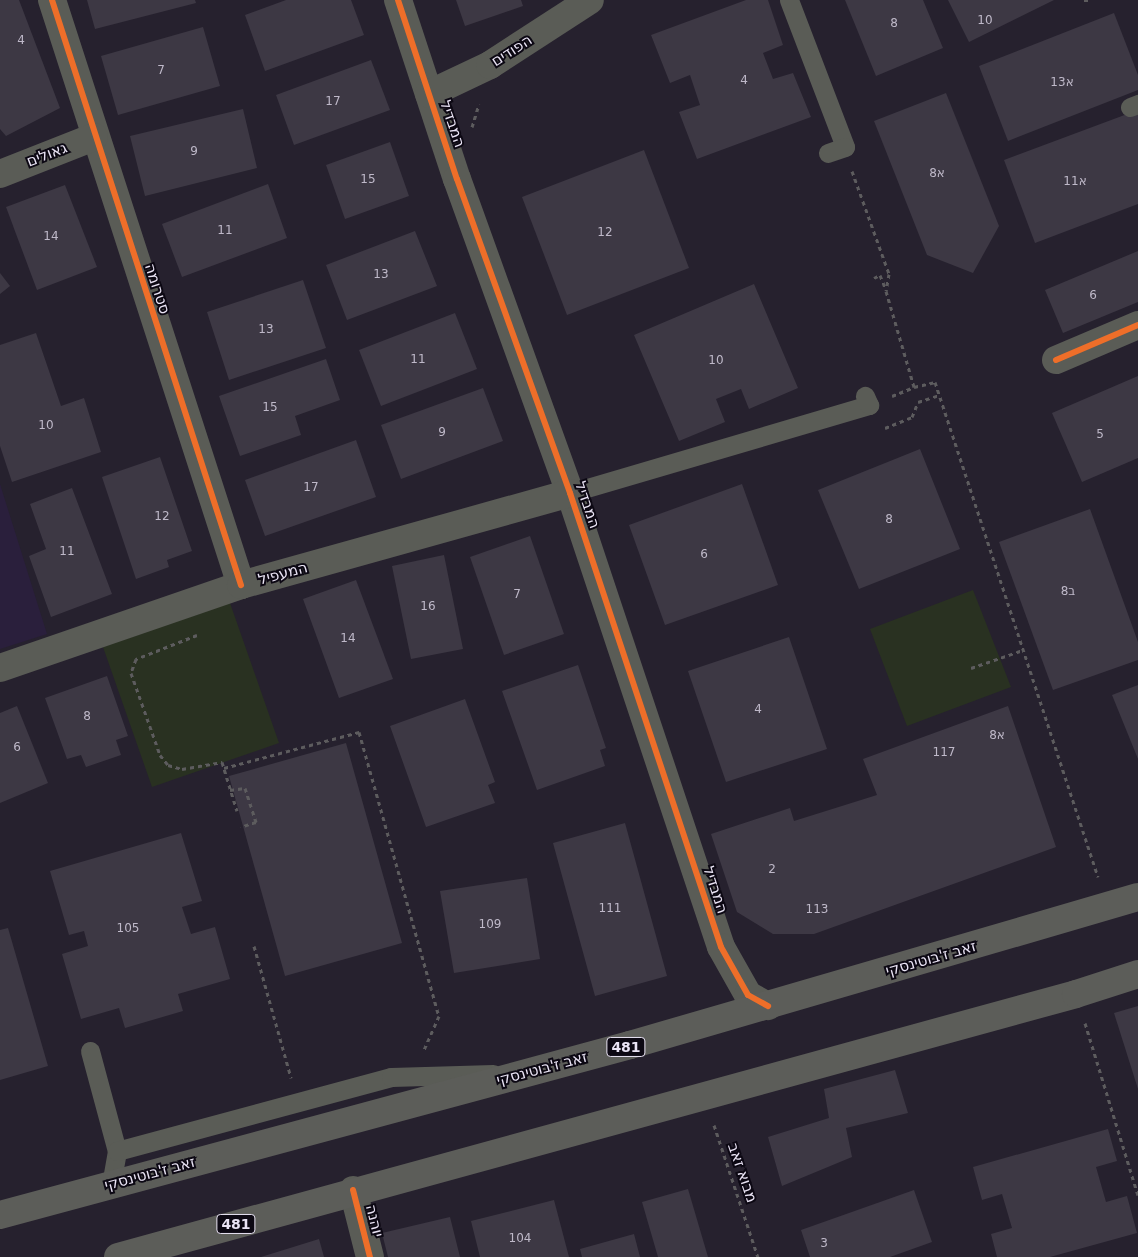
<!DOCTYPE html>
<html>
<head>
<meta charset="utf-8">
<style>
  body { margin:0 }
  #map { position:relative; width:1138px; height:1257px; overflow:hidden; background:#26212e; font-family:"DejaVu Sans",Heebo,sans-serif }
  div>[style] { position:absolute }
  .built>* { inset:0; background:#2a1f3c }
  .green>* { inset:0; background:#293121 }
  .building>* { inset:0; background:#3d3844 }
  .path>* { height:3px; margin-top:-1.5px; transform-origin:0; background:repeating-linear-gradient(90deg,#5d5c5e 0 4px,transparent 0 8px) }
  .service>* { height:19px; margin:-9.5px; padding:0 9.5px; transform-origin:9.5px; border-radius:9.5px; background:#5a5c56 }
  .minor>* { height:28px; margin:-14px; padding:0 14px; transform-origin:14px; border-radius:14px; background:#5a5c56 }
  .primary>* { height:28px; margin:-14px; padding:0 14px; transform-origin:14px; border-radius:14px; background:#5c5d59 }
  .cycleway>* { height:6px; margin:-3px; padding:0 3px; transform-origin:3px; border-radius:3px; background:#ee6e29 }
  span { translate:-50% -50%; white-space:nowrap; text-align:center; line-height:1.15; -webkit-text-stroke:4px #0c0813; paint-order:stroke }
  .number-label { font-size:12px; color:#bfb9c9 }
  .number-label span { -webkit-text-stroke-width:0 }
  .shield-label span { padding:1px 4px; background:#0c0813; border:1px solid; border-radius:4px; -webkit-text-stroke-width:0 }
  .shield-label { font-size:14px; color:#eae4f5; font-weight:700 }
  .street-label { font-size:15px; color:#eae4f5 }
</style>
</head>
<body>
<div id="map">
  <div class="built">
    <i style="clip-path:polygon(0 484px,47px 634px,0 649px)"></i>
  </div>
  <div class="green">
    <i style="clip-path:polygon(973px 590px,1011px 687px,907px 726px,870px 629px)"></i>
    <i style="clip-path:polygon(230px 603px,279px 743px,152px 787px,103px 647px)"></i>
  </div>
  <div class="building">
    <i style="clip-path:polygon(0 0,19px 0,60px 108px,6px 136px,0 129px)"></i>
    <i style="clip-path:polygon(87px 0,195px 0,196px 3px,95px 29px)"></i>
    <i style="clip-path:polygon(286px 0,351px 0,364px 35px,265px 71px,245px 15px)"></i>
    <i style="clip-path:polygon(456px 0,521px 0,523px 6px,465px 26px)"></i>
    <i style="clip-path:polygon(746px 0,768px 0,783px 45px,763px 53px,773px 79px,793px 73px,811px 117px,697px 159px,679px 112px,700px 105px,690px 75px,670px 83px,651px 35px)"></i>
    <i style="clip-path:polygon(845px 0,923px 0,943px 48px,876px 76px)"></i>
    <i style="clip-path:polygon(948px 0,1054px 0,969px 42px)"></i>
    <i style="clip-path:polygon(1114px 13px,1138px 75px,1138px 90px,1008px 141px,979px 66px)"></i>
    <i style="clip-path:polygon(203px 27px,220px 86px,118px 115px,101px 56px)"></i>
    <i style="clip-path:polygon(371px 60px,390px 110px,294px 145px,276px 95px)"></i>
    <i style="clip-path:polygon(946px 93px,999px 226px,973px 273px,927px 255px,874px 121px)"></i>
    <i style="clip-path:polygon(243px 109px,257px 168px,145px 196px,130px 136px)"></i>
    <i style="clip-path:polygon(1138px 110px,1138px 204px,1035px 243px,1004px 160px)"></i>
    <i style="clip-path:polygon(390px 142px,409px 196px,345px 219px,326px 165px)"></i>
    <i style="clip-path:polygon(644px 150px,689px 268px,567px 315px,522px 197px)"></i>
    <i style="clip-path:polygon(268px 184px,287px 238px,182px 277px,162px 224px)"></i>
    <i style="clip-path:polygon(65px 185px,97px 267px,37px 290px,6px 207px)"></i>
    <i style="clip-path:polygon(415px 231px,437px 286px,347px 320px,326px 265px)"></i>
    <i style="clip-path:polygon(1138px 251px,1138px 302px,1063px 333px,1045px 290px)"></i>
    <i style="clip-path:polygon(0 273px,10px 286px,0 294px)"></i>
    <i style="clip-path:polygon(303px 280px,326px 348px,229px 380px,207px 312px)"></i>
    <i style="clip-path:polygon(754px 284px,798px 388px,749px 409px,741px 389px,716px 399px,725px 422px,679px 441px,634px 335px)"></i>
    <i style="clip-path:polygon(455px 313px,477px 369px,381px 406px,359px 350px)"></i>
    <i style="clip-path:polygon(36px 333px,61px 406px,84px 398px,101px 452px,12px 482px,0 446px,0 345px)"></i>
    <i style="clip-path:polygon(326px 359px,340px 400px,295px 416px,301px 435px,240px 456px,219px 396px)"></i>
    <i style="clip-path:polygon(1138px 376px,1138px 458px,1082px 482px,1052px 413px)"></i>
    <i style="clip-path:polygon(483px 388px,503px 441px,401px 479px,381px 425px)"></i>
    <i style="clip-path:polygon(356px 440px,376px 497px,265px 536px,245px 480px)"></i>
    <i style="clip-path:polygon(920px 449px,960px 549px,859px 589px,818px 490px)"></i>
    <i style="clip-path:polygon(160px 457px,192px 551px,167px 560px,169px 567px,136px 579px,102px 477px)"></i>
    <i style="clip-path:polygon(742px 484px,778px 585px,665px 625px,629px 525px)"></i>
    <i style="clip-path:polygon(72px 488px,112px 594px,51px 617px,29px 556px,46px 549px,30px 504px)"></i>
    <i style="clip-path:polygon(1090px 509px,1138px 642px,1138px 660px,1053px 690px,999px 542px)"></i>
    <i style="clip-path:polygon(530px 536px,564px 634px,504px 655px,470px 557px)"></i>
    <i style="clip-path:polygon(444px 555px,463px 649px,411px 659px,392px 566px)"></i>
    <i style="clip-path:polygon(356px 580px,393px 679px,339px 698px,303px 599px)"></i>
    <i style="clip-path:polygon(789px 637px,827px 749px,726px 782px,688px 671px)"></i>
    <i style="clip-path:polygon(578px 665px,606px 748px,600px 750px,605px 766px,537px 790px,502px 691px)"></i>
    <i style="clip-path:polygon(107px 676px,128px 736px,116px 740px,121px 755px,86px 767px,81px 755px,67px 759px,45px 698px)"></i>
    <i style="clip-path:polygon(1138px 685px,1138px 759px,1112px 695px)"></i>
    <i style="clip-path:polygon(465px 699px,495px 782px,488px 785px,495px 803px,426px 827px,390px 726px)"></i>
    <i style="clip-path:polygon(17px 706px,48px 783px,0 803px,0 713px)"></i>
    <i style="clip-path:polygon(1008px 706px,1056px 847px,814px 934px,773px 934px,737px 912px,711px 834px,790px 808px,794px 821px,877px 795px,863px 759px)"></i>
    <i style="clip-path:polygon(346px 743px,402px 943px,285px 976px,229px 776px)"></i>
    <i style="clip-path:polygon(625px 823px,667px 976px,595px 996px,553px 843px)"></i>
    <i style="clip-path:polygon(181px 833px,202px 901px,182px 907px,191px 934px,215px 927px,230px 979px,178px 994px,183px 1011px,125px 1028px,119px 1008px,81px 1019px,62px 954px,88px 946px,84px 931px,69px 935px,50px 871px)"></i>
    <i style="clip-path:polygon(527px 878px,540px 959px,454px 973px,440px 891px)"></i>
    <i style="clip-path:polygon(8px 928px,48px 1066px,0 1080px,0 930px)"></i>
    <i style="clip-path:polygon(1138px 1006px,1138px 1089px,1114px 1013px)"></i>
    <i style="clip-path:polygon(895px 1070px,908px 1113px,846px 1128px,852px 1157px,782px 1186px,768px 1137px,829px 1118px,824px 1089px)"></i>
    <i style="clip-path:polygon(1108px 1129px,1117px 1161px,1096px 1167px,1106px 1202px,1127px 1196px,1137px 1233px,1050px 1257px,997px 1257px,991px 1234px,1012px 1228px,1002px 1194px,982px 1200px,973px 1167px)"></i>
    <i style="clip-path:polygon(688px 1189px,708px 1257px,658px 1257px,642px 1202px)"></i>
    <i style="clip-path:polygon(914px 1190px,932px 1242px,890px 1257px,810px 1257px,801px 1230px)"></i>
    <i style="clip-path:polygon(554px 1200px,569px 1257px,480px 1257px,471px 1221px)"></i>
    <i style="clip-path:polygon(450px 1217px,460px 1257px,388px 1257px,382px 1233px)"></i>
    <i style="clip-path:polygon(634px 1234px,640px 1257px,582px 1257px,580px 1249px)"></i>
    <i style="clip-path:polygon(319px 1239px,324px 1257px,261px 1257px)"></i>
  </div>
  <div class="path">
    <i style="left:1084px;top:0;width:5px"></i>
    <i style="left:472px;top:127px;width:24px;rotate:-73deg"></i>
    <i style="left:852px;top:171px;width:109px;rotate:70.2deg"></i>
    <i style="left:889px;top:274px;width:17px;rotate:100deg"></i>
    <i style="left:886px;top:291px;width:100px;rotate:73.7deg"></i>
    <i style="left:914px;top:387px;width:22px;rotate:-13deg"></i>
    <i style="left:935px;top:382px;width:521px;rotate:71.77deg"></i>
    <i style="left:874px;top:278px;width:7px;rotate:-27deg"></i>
    <i style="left:880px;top:275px;width:16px;rotate:68deg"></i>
    <i style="left:892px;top:396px;width:24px;rotate:-22deg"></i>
    <i style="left:885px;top:428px;width:29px;rotate:-22deg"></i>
    <i style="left:912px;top:417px;width:16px;rotate:-68deg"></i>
    <i style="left:918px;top:402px;width:23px;rotate:-18deg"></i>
    <i style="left:197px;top:635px;width:66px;rotate:158.5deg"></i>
    <i style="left:136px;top:659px;width:15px;rotate:110deg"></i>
    <i style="left:131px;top:673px;width:87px;rotate:70.5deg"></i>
    <i style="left:160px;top:755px;width:13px;rotate:51deg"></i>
    <i style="left:168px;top:765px;width:15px;rotate:16deg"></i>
    <i style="left:182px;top:769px;width:41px;rotate:-9.9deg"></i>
    <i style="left:222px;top:762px;width:51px;rotate:73deg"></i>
    <i style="left:971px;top:668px;width:55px;rotate:-19.1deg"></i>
    <i style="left:224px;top:768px;width:140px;rotate:-14.9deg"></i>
    <i style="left:359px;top:732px;width:295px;rotate:74.3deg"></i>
    <i style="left:439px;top:1016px;width:37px;rotate:114deg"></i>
    <i style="left:230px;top:790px;width:15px;rotate:-8deg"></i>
    <i style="left:245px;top:788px;width:36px;rotate:72deg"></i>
    <i style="left:256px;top:822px;width:16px;rotate:162deg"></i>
    <i style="left:254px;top:946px;width:137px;rotate:74.3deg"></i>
    <i style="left:1085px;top:1023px;width:180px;rotate:72.9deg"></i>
    <i style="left:714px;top:1125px;width:139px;rotate:71.6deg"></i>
  </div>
  <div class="service">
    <i style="left:789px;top:0;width:157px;rotate:69.1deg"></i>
    <i style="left:845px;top:147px;width:18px;rotate:161deg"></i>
    <i style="left:1130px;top:107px;width:9px;rotate:-21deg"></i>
    <i style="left:570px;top:493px;width:312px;rotate:-16.4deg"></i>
    <i style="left:869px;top:405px;width:10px;rotate:-114deg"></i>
    <i style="left:90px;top:1051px;width:104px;rotate:74.9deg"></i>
    <i style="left:117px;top:1151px;width:35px;rotate:100deg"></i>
    <i style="left:117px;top:1151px;width:284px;rotate:-15.1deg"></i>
    <i style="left:391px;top:1077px;width:102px;rotate:-1.7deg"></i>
  </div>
  <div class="minor">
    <i style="left:52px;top:0;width:615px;rotate:72.1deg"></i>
    <i style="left:398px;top:0;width:188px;rotate:71.8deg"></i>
    <i style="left:457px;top:179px;width:334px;rotate:70.2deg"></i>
    <i style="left:570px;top:493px;width:478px;rotate:71.6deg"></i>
    <i style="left:721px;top:947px;width:55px;rotate:60.6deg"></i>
    <i style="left:748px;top:995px;width:23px;rotate:29deg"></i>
    <i style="left:429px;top:94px;width:68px;rotate:-25.4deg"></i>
    <i style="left:490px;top:65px;width:119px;rotate:-33deg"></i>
    <i style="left:0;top:174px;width:101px;rotate:-21.5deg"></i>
    <i style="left:1056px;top:360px;width:89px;rotate:-23.1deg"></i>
    <i style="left:0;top:668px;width:255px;rotate:-19deg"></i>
    <i style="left:241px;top:585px;width:342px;rotate:-15.6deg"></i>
    <i style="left:353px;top:1190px;width:69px;rotate:75.8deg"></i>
  </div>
  <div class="primary">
    <i style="left:0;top:1215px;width:653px;rotate:-15.1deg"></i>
    <i style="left:630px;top:1045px;width:529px;rotate:-16.24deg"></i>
    <i style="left:118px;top:1257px;width:993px;rotate:-15.35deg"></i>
    <i style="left:1076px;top:994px;width:65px;rotate:-17.9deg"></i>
  </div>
  <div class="cycleway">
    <i style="left:52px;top:0;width:615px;rotate:72.1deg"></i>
    <i style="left:398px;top:0;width:188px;rotate:71.8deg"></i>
    <i style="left:457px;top:179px;width:334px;rotate:70.2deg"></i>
    <i style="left:570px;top:493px;width:478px;rotate:71.6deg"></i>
    <i style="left:721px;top:947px;width:55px;rotate:60.6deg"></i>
    <i style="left:748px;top:995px;width:23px;rotate:29deg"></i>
    <i style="left:1056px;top:360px;width:89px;rotate:-23.1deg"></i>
    <i style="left:353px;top:1190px;width:69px;rotate:75.8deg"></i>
  </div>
  <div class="number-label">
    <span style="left:985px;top:21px">10</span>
    <span style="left:894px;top:24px">8</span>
    <span style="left:21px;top:41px">4</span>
    <span style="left:161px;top:71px">7</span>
    <span style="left:744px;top:81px">4</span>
    <span style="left:1062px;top:83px">13א</span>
    <span style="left:333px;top:102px">17</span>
    <span style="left:194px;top:152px">9</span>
    <span style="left:937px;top:174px">8א</span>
    <span style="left:368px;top:180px">15</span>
    <span style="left:1075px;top:182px">11א</span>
    <span style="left:225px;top:231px">11</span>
    <span style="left:605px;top:233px">12</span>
    <span style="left:51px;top:237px">14</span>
    <span style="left:381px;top:275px">13</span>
    <span style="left:1093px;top:296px">6</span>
    <span style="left:266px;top:330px">13</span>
    <span style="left:418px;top:360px">11</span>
    <span style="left:716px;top:361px">10</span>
    <span style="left:270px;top:408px">15</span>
    <span style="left:46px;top:426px">10</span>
    <span style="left:442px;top:433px">9</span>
    <span style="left:1100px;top:435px">5</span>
    <span style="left:311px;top:488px">17</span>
    <span style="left:162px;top:517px">12</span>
    <span style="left:889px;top:520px">8</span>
    <span style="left:67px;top:552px">11</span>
    <span style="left:704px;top:555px">6</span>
    <span style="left:1068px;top:592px">8ב</span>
    <span style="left:517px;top:595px">7</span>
    <span style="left:428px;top:607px">16</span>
    <span style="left:348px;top:639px">14</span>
    <span style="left:758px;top:710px">4</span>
    <span style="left:87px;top:717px">8</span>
    <span style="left:997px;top:736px">8א</span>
    <span style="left:17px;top:748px">6</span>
    <span style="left:944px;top:753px">117</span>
    <span style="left:772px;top:870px">2</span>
    <span style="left:610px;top:909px">111</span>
    <span style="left:817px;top:910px">113</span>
    <span style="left:490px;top:925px">109</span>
    <span style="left:128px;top:929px">105</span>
    <span style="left:520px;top:1239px">104</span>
    <span style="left:824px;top:1244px">3</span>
  </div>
  <div class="shield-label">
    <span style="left:626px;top:1047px">481</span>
    <span style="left:236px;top:1224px">481</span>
  </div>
  <div class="street-label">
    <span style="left:512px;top:51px;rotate:-33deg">הפודים</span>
    <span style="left:452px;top:124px;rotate:71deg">המבדיל</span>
    <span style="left:47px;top:155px;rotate:-21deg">גאולים</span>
    <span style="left:157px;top:289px;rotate:72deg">סטרומה</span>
    <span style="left:587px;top:505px;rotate:71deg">המבדיל</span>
    <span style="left:283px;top:574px;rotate:-15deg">המעפיל</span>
    <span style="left:715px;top:890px;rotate:72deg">המבדיל</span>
    <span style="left:931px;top:959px;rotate:-16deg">זאב ז'בוטינסקי</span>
    <span style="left:542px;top:1069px;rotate:-15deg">זאב ז'בוטינסקי</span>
    <span style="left:742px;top:1173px;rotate:71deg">מבוא זאב</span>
    <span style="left:150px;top:1174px;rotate:-15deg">זאב ז'בוטינסקי</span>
    <span style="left:374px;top:1221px;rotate:76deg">יוהנה</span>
  </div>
</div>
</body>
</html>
